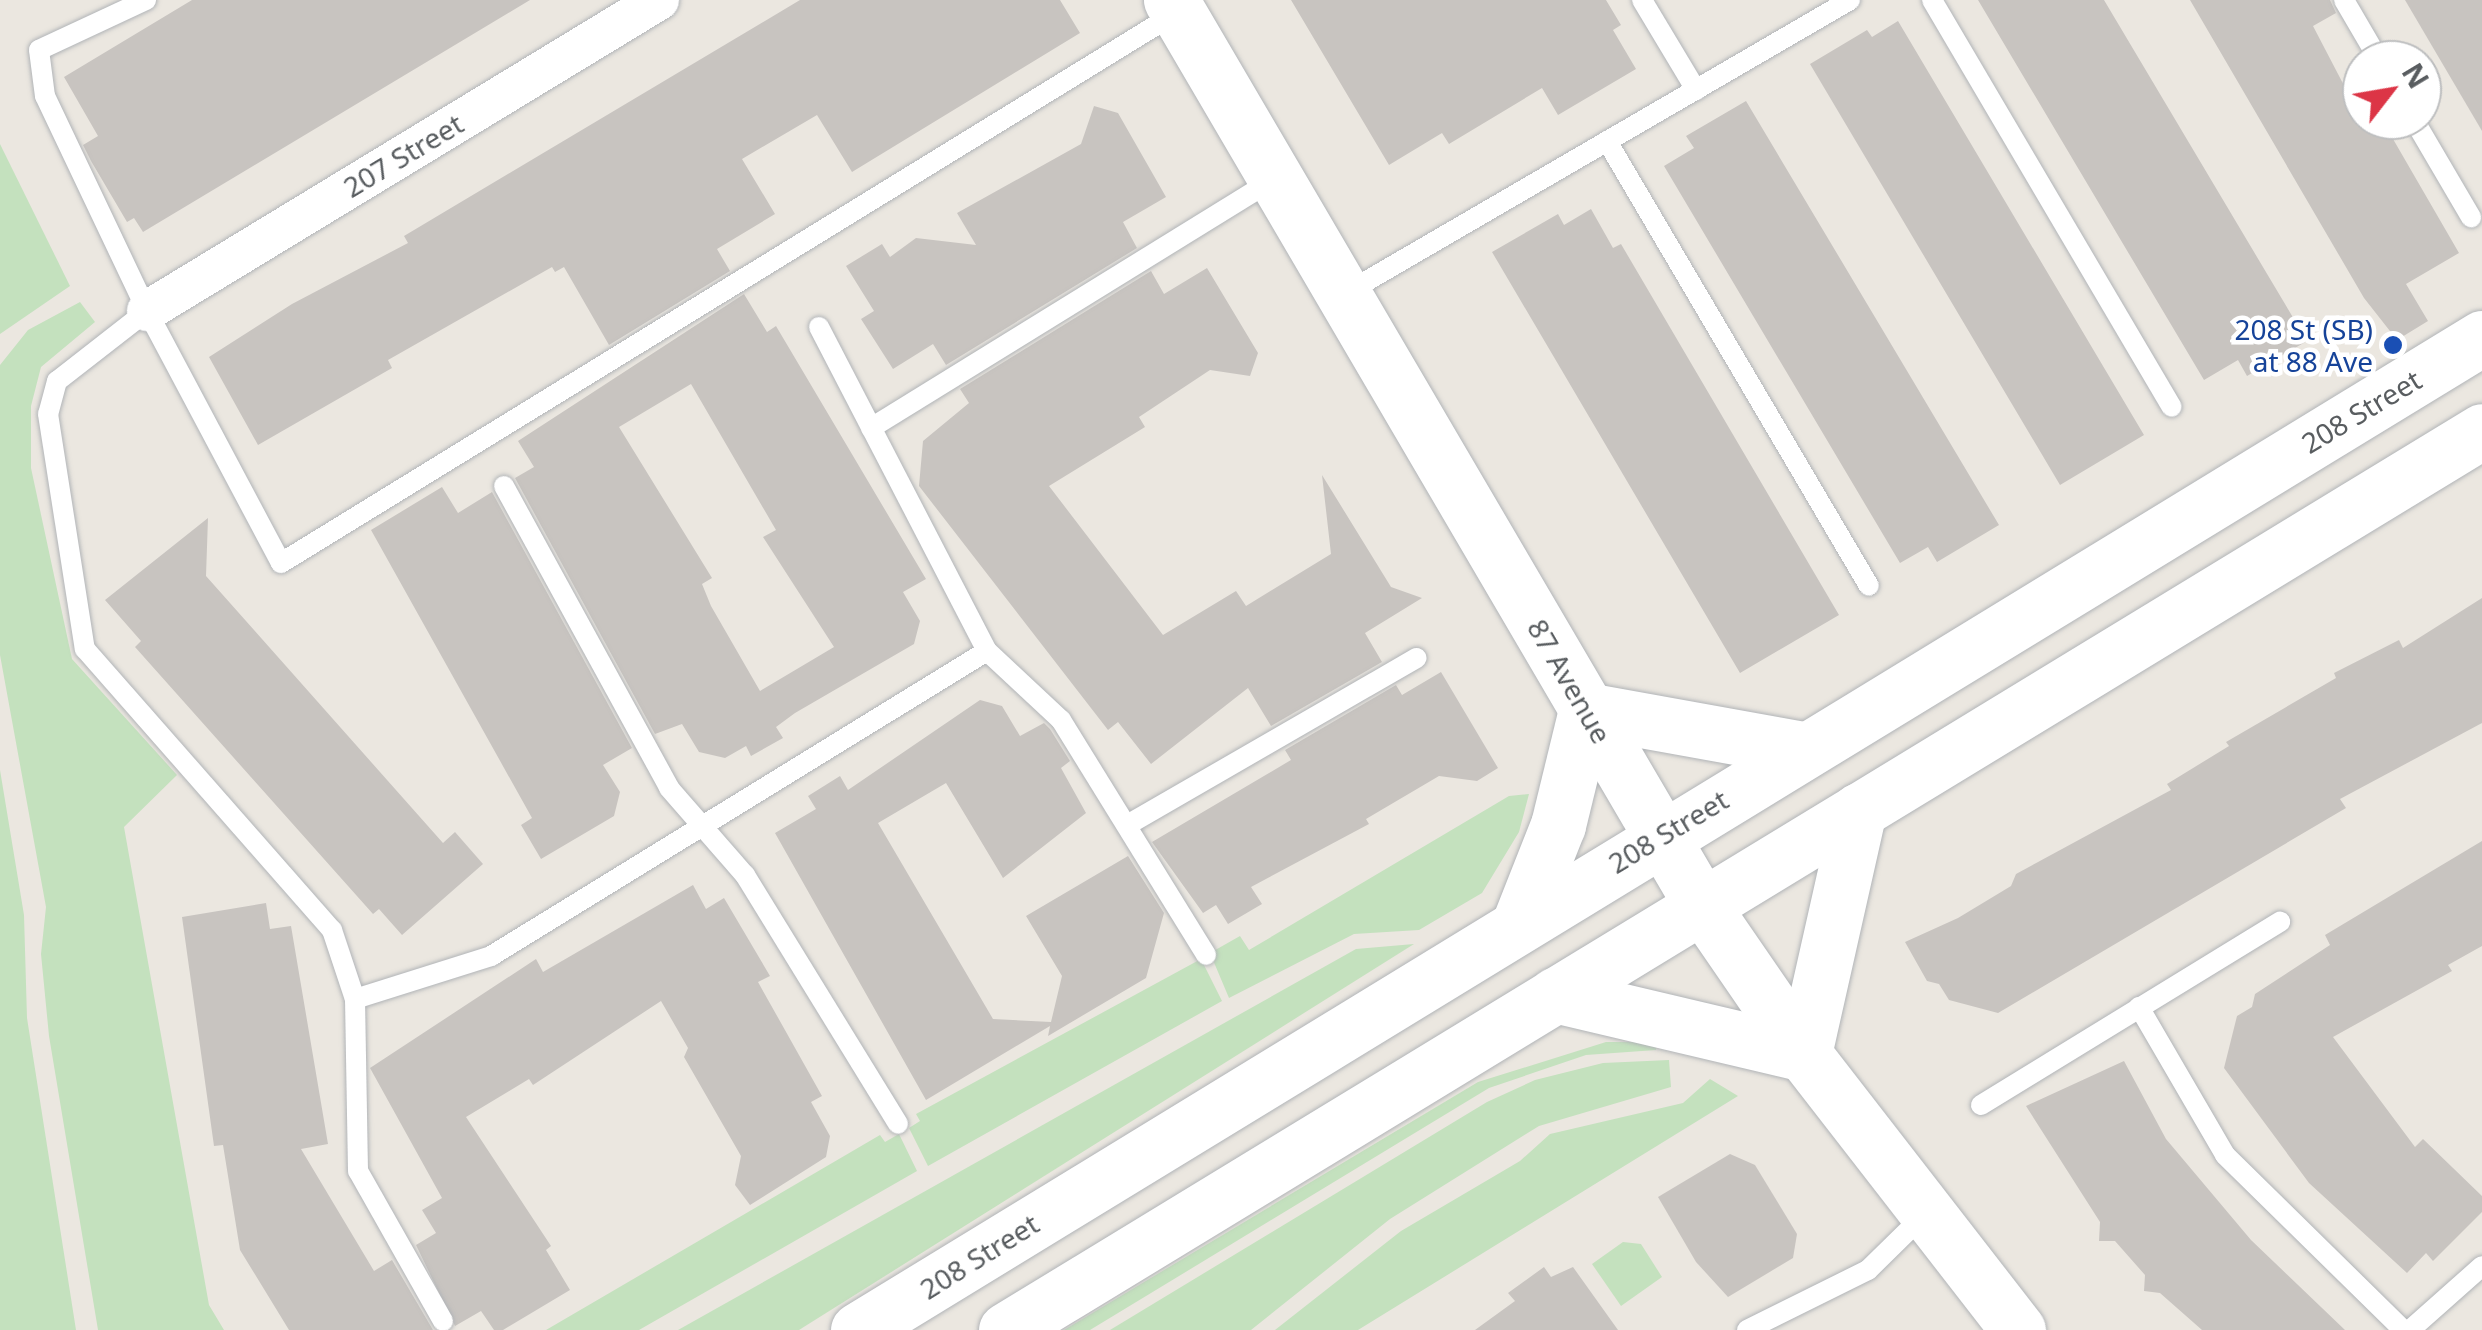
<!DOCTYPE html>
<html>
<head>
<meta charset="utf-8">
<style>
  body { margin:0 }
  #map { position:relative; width:2482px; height:1330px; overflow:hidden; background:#ebe7e0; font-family:"Noto Sans",sans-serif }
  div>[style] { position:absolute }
  .green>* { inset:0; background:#c4e1be }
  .building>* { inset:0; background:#c8c4c0 }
  .roads { filter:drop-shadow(0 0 2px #b1b4b7) drop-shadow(0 0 2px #b1b4b7) }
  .lane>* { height:20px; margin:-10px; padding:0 10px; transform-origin:10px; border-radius:10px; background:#fff }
  .street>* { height:40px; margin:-20px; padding:0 20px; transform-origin:20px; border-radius:20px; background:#fff }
  .secondary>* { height:55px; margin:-27.5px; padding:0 27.5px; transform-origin:27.5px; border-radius:27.5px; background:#fff }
  .dots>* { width:28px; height:28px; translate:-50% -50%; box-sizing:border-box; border:5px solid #fff; border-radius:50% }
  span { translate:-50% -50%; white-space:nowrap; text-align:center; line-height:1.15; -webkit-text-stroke:9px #fff; paint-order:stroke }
  .street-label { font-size:28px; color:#595d60 }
  .transit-label { font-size:28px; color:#164399 }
  .right { translate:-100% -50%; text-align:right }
  .north { position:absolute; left:2342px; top:40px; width:100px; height:100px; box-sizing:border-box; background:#fff; border:2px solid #bdbebf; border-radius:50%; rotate:59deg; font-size:28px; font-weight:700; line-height:40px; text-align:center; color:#595d60 }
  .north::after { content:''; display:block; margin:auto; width:35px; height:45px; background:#dc3546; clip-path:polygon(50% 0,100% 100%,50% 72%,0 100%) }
</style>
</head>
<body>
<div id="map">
  <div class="green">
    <i style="clip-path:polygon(0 144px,70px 286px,0 334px)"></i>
    <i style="clip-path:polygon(80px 302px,95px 322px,41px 367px,31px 406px,31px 468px,72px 659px,177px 775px,124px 827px,209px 1305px,224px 1330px,98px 1330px,49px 1036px,41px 954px,46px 907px,0 655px,0 365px,28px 330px)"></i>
    <i style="clip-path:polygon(0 770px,24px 915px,27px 1018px,76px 1330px,0 1330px)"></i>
    <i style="clip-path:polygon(1529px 794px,1519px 832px,1482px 893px,1419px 930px,1354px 934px,1229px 998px,1210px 953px,1240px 936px,1249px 950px,1509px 796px)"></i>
    <i style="clip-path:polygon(1414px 944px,799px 1330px,678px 1330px,1356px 949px)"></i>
    <i style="clip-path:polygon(1201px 959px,1222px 1001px,928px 1166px,909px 1128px,920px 1121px,916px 1114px)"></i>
    <i style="clip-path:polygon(1606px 1042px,1657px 1042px,1656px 1050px,1586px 1055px,1489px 1088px,1090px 1330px,1064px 1330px,1478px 1082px)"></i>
    <i style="clip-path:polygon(1669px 1060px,1671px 1087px,1539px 1126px,1390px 1219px,1251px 1330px,1110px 1330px,1487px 1102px,1535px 1080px,1603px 1063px)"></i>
    <i style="clip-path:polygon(1710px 1079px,1738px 1096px,1358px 1330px,1275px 1330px,1401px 1231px,1520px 1161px,1550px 1134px,1683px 1103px)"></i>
    <i style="clip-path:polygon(899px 1134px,917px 1171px,639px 1330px,546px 1330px,880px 1135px,885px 1142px)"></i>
    <i style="clip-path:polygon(1623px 1242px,1641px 1244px,1662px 1277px,1621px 1306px,1592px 1264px)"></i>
  </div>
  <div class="building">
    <i style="clip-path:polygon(192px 0,530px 0,143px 232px,134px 218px,127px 222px,91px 161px,83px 145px,98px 136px,64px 77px)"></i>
    <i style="clip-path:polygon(800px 0,1060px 0,1080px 33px,852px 172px,817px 115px,742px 159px,775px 214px,717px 249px,730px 271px,609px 345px,564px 267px,555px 272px,552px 267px,388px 360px,392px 368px,258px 445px,209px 357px,292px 304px,408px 243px,404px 236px)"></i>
    <i style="clip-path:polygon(1291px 0,1606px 0,1621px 25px,1613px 30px,1636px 69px,1558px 115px,1542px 88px,1449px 144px,1442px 133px,1389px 165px)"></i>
    <i style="clip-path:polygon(1978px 0,2104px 0,2307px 341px,2247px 376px,2238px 360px,2204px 380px)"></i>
    <i style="clip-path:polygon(2190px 0,2330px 0,2336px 13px,2313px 26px,2362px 120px,2382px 120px,2459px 253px,2406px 284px,2428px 321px,2397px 340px,2364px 298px)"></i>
    <i style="clip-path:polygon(2405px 0,2482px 0,2482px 131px)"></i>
    <i style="clip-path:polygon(1898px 21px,2144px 435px,2060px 485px,1810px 64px,1867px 30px,1872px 37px)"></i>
    <i style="clip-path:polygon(1746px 101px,1999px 525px,1937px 562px,1928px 547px,1900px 563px,1664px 166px,1694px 148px,1686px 136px)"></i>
    <i style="clip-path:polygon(1094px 106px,1118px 113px,1166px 197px,1123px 222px,1137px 248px,946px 365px,933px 344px,893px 369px,861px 319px,874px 311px,846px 266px,882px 244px,890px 257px,916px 238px,976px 245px,957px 213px,1081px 144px)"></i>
    <i style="clip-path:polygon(1591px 209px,1613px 248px,1621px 244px,1839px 615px,1740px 673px,1492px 252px,1558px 214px,1564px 225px)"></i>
    <i style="clip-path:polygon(1207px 268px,1258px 353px,1250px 376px,1210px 370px,1139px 417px,1145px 427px,1049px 486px,1163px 635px,1236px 591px,1246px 606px,1331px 554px,1322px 475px,1391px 587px,1422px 598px,1365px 633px,1382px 662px,1271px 726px,1248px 688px,1151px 764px,1118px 722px,1108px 730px,919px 486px,923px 441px,969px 403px,960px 389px,1151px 271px,1164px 294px)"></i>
    <i style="clip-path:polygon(evenodd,744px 294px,767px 332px,776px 326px,926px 579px,903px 592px,920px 621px,914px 644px,795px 713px,776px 727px,783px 738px,751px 756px,746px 746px,725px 758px,699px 752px,682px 724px,655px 734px,515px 478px,534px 467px,518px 441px,744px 294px,691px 384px,776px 530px,763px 537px,834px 647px,760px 691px,711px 606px,702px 584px,712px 578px,619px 427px,691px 384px)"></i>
    <i style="clip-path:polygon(442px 487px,458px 513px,492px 492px,632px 748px,603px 765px,620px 792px,614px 816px,541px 859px,521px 825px,532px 818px,371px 530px)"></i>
    <i style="clip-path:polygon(208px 518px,206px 576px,443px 843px,455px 832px,483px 864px,402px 935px,379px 909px,373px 914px,135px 647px,141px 641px,105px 600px)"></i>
    <i style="clip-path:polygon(2482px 598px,2482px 723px,2340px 799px,2346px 808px,1998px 1013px,1949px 1000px,1939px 984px,1927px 981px,1905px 942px,1958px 918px,2011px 886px,2016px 874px,2171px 790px,2167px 784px,2229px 746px,2226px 742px,2336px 678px,2334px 673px,2399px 640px,2403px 648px)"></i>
    <i style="clip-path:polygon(1441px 672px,1498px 768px,1477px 781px,1439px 776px,1366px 819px,1369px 824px,1251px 887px,1262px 904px,1228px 924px,1216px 905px,1203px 913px,1152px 842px,1291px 760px,1285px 750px,1396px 685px,1402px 695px)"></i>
    <i style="clip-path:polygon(980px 700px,1002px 706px,1020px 736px,1044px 723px,1050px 729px,1070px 761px,1061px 768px,1086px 813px,1003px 878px,946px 783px,878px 823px,993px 1019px,1051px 1022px,1062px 976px,1026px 916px,1128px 856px,1164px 913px,1146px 978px,1048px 1036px,1050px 1026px,926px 1100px,775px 833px,816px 809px,808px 796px,840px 776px,848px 790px)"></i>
    <i style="clip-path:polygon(2482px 841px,2482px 946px,2448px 965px,2452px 971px,2333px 1037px,2415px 1147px,2423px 1139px,2482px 1196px,2482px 1212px,2433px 1261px,2426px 1253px,2407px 1273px,2309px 1183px,2224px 1068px,2237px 1016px,2252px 1007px,2255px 994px,2330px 945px,2325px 935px)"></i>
    <i style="clip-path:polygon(693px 885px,706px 909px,724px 898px,770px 976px,758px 982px,822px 1096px,811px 1102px,830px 1136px,826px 1157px,750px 1205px,735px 1185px,741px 1156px,684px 1057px,688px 1048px,661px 1001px,533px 1085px,529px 1079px,466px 1117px,551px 1246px,546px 1250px,570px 1290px,503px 1330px,494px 1330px,481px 1311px,455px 1326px,416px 1245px,436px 1233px,422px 1210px,442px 1198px,370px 1068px,536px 959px,543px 972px)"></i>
    <i style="clip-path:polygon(266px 903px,270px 929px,291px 926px,328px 1144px,301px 1149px,374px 1271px,392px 1260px,433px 1330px,289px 1330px,240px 1250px,223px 1145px,214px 1146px,182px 917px)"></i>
    <i style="clip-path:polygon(2124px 1061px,2166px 1139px,2251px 1240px,2345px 1330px,2202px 1330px,2160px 1293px,2144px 1291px,2145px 1275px,2115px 1241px,2099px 1241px,2100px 1222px,2026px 1106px)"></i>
    <i style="clip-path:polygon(1730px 1154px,1755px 1165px,1797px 1234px,1793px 1258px,1728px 1297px,1696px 1262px,1658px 1197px)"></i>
    <i style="clip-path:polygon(1544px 1267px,1551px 1277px,1573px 1267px,1618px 1330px,1475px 1330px,1515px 1301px,1508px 1293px)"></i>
  </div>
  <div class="roads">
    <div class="lane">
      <i style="left:146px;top:0;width:118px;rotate:155deg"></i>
      <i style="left:39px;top:50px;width:46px;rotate:82.6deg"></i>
      <i style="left:45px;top:96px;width:238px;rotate:64.6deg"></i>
      <i style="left:147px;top:311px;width:285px;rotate:62deg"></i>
      <i style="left:281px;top:563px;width:1050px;rotate:-31.57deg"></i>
      <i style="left:1642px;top:0;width:105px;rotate:59deg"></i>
      <i style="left:1932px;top:0;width:472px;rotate:59.5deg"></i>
      <i style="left:2344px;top:0;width:69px;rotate:59.7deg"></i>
      <i style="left:2414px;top:120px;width:113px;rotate:59.6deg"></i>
      <i style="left:1607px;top:141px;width:516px;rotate:59.51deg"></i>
      <i style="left:1346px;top:293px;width:583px;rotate:-30.17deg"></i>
      <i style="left:147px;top:311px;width:114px;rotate:142.1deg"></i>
      <i style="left:57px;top:381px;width:34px;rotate:105deg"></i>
      <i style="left:48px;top:414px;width:238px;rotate:81.1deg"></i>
      <i style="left:85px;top:649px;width:374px;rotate:48.7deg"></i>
      <i style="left:332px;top:930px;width:73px;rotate:71.6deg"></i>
      <i style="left:819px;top:327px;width:365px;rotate:62.6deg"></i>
      <i style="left:987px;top:651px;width:101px;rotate:43deg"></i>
      <i style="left:1061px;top:720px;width:276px;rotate:58.3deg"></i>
      <i style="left:871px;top:428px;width:474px;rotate:-31.7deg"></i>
      <i style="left:504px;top:486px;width:344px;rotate:61.3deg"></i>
      <i style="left:669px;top:788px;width:116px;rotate:48.9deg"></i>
      <i style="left:745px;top:875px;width:292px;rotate:58.4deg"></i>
      <i style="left:1129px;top:824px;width:332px;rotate:-30deg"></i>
      <i style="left:2139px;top:1007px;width:171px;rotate:59.8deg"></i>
      <i style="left:2225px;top:1155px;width:250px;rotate:44.5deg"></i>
      <i style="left:1981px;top:1105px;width:351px;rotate:-31.5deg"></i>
      <i style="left:443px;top:1321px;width:172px;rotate:-119.5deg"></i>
      <i style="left:358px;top:1171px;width:172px;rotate:-91deg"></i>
      <i style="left:355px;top:999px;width:143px;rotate:-17.5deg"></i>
      <i style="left:491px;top:956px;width:582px;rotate:-31.59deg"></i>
      <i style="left:1747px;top:1330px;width:135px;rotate:-26.4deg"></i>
      <i style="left:1868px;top:1270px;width:78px;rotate:-44.5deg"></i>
      <i style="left:2410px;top:1330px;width:96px;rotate:-41.6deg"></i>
    </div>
    <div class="street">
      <i style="left:147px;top:311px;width:599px;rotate:-31.28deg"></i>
    </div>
    <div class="secondary">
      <i style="left:1171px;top:0;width:1048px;rotate:59.62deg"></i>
      <i style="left:1701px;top:904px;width:182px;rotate:55.5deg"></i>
      <i style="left:1804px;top:1054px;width:349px;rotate:52.2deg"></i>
      <i style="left:1586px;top:710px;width:220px;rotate:10.2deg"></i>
      <i style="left:1520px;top:921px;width:103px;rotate:-68.4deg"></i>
      <i style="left:1558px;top:825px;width:118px;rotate:-76.3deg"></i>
      <i style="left:1555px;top:995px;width:256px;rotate:13.3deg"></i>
      <i style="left:1804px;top:1054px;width:250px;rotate:-77.3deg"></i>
      <i style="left:858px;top:1330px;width:1903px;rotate:-31.42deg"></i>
      <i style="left:1006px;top:1330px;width:1728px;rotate:-31.34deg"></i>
    </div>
  </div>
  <div class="dots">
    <i style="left:2393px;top:345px;background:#1a4fb4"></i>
  </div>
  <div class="street-label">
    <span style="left:403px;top:155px;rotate:-31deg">207 Street</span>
    <span style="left:2361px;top:411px;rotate:-31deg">208 Street</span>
    <span style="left:1570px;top:681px;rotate:60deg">87 Avenue</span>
    <span style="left:1668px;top:831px;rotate:-31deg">208 Street</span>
    <span style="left:979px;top:1256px;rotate:-32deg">208 Street</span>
  </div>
  <div class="transit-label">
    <span class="right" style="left:2373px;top:345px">208 St (SB)<br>at 88 Ave</span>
  </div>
  <div class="north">N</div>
</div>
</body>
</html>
